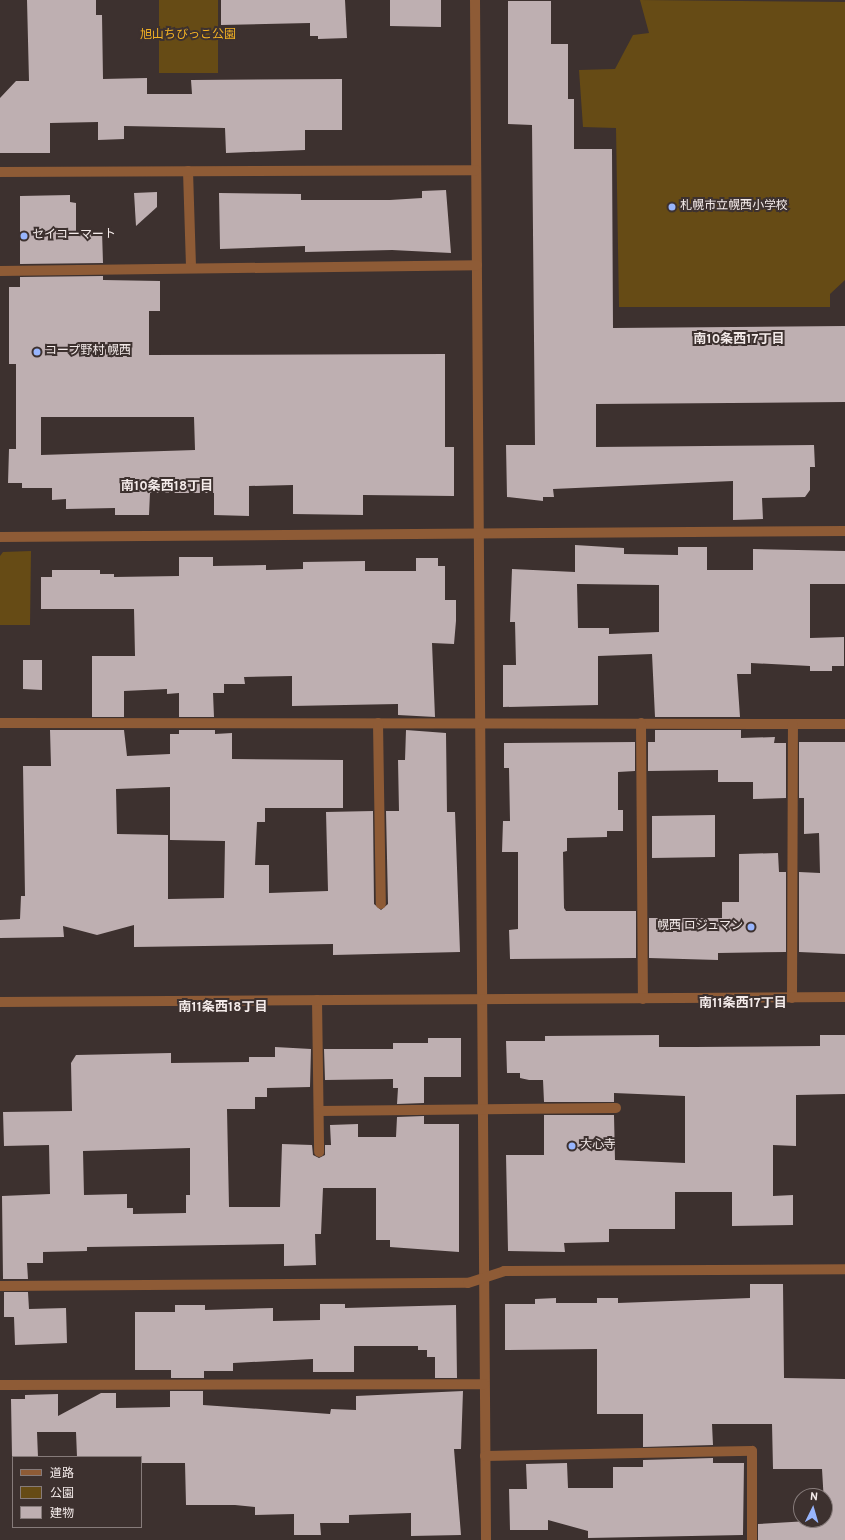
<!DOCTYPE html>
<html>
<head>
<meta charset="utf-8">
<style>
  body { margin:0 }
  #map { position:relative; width:845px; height:1540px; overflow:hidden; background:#3d312f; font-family:Overpass,"Noto Sans JP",sans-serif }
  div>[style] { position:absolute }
  .green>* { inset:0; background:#664b15 }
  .building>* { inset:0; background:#beafb1 }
  .minor>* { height:10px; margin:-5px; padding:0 5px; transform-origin:5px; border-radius:5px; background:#8e5b36 }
  .dots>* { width:11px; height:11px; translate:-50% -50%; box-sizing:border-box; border:2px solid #3d312f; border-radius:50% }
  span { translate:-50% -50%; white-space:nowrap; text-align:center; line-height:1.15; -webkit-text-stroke:4px #3d312f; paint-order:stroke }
  .park-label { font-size:12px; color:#f2b124 }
  .poi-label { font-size:12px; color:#f4ebea }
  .left { translate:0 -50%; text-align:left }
  .right { translate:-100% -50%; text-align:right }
  .neighbourhood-label { font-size:13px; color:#f4ebea; font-weight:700 }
  .legend { position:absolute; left:12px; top:1456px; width:130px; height:72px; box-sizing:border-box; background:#3d312f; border:1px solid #867b7a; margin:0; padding:5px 7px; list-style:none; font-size:12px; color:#f4ebea }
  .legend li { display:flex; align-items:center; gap:8px; height:20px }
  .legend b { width:20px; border:1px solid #867b7a }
  .north { position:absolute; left:793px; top:1488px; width:40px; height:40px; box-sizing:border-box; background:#3d312f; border:1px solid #867b7a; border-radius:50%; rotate:5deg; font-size:11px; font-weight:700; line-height:16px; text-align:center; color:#f4ebea }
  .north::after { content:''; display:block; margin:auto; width:14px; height:18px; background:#98b5fd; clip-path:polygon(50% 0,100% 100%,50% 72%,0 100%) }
</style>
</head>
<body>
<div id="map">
  <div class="green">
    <i style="clip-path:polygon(159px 0,218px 0,218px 73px,159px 73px)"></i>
    <i style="clip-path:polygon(640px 0,845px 2px,845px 280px,830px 294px,830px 307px,619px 307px,616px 128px,583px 127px,579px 70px,615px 69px,633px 35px,649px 33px)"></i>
    <i style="clip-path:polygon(31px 551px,30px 625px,0 625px,0 556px,3px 552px)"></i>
  </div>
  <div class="building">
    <i style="clip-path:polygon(27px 0,96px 0,96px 15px,102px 15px,103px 79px,147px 78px,147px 94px,192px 94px,191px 80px,342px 79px,342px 130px,305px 130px,305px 150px,226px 153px,225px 128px,124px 126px,124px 139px,98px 140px,98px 122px,50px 123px,50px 153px,0 153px,0 98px,16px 81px,29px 81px)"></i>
    <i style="clip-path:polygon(221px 0,345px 0,347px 38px,318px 39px,318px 36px,310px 36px,310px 23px,221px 25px)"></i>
    <i style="clip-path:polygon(390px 0,441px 0,441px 27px,390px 26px)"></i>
    <i style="clip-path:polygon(508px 1px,551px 1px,551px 44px,568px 44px,568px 99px,574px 99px,574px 149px,612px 149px,613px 328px,845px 326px,845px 402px,596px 404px,596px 447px,814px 445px,815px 467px,810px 467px,810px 490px,805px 497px,762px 498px,763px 519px,733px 520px,733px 481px,553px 489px,554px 497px,543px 497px,543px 501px,507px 497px,506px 445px,535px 445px,532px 125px,508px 124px)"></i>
    <i style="clip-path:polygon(446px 190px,451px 253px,392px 250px,305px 252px,305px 246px,220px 249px,219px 193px,301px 194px,301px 200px,390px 200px,422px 198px,422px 191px)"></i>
    <i style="clip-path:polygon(157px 192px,157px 207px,136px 226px,134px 193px)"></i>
    <i style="clip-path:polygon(70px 195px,70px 202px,76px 203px,76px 231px,102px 231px,103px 263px,20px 264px,20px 196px)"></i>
    <i style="clip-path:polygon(evenodd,103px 276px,103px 280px,160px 281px,160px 311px,149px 311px,149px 355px,445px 354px,445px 447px,454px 447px,454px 496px,363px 495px,363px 515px,293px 514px,293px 485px,249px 486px,249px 516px,214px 515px,214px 493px,150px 493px,149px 515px,115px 515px,115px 508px,66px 509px,66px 499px,52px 500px,52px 488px,22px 488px,22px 483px,8px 483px,9px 449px,16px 449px,16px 364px,9px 364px,9px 287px,20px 287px,20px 277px,103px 276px,41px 417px,194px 417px,195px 450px,41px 455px,41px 417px)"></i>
    <i style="clip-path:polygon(evenodd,575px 545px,624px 548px,624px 554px,678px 555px,678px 547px,707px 547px,707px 570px,753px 570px,753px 549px,845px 551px,845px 584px,810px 584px,810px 638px,844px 637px,844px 666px,832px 666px,832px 671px,810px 671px,810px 666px,751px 663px,751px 674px,737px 674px,740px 717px,655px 717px,652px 654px,598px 656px,598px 705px,503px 707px,503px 665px,516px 665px,515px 622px,510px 622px,512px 569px,575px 572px,575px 545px,577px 584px,659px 585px,659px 632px,609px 634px,609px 628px,578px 628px,577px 584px)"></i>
    <i style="clip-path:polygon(179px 557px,213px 557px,213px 566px,266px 565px,266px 570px,303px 569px,303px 562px,365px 561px,365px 571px,416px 571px,416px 558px,438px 558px,438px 566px,445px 566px,445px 600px,456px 600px,456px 621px,454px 644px,432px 643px,435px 717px,398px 715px,398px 704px,292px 706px,292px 676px,244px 677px,245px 684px,224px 684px,224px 693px,213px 693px,214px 717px,179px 717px,179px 693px,167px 694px,167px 689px,124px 691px,124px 717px,92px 717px,92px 656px,135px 656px,134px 609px,41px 609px,41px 577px,52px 577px,52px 570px,100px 570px,100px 574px,114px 574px,114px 577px,179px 576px)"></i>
    <i style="clip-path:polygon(23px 660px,42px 660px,42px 690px,23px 689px)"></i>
    <i style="clip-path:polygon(evenodd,50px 730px,124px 730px,127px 756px,170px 754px,170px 734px,179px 734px,179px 730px,215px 730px,215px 734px,232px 733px,232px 759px,343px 760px,343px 808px,265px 808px,265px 822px,257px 822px,255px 865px,269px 865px,269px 893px,328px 891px,326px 812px,373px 811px,374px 904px,381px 910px,388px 904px,386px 811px,399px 811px,398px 760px,405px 760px,406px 730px,446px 733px,447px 812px,455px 812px,460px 952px,333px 955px,333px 944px,134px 947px,134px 925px,97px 935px,63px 926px,64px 937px,0 938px,0 920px,20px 919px,21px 896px,25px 896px,23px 766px,51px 766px,50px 730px,170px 787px,170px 840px,225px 841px,224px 898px,168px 899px,168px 835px,117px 834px,116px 789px,170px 787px)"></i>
    <i style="clip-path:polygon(655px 730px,741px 730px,741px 738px,775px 737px,774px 743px,786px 743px,786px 798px,753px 799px,753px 782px,718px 782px,718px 770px,648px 771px,648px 742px,655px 742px)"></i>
    <i style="clip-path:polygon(635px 742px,635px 771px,618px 772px,618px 810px,623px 810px,623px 831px,607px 831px,607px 837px,567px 838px,567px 851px,563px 852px,564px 908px,566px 911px,636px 911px,636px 958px,510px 959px,509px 930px,518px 929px,518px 852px,502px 852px,503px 821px,510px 821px,509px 768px,504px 768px,504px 743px)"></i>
    <i style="clip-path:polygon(799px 742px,845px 742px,845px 954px,799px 952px,799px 872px,820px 873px,819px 833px,804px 834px,804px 798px,799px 798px)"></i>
    <i style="clip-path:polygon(715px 815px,715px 857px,652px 858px,652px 816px)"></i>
    <i style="clip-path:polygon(778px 853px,779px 872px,786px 872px,786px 952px,718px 953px,718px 960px,649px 958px,649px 918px,722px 918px,722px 902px,739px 902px,739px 854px)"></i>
    <i style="clip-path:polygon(659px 1035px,659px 1047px,695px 1047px,820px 1046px,820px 1035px,845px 1035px,845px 1094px,796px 1095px,796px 1146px,773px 1145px,773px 1196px,793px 1195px,793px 1225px,732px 1226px,732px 1192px,675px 1192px,675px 1229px,609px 1229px,609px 1242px,564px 1243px,565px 1252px,508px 1251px,506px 1155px,544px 1155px,544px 1115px,614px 1115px,615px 1160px,685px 1163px,685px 1096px,614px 1093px,614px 1102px,544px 1102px,543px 1080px,529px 1080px,520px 1078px,520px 1073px,507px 1073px,506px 1041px,545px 1041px,545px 1036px)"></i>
    <i style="clip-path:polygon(428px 1038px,461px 1038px,461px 1077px,424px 1077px,424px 1103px,397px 1104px,398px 1088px,393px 1088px,393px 1079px,325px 1080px,324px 1049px,393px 1049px,393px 1043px,428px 1043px)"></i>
    <i style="clip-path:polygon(evenodd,275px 1047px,311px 1049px,310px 1087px,267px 1088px,267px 1097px,255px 1097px,255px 1109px,227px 1109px,229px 1207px,280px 1207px,282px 1144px,312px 1145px,313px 1155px,319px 1158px,325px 1155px,325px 1145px,331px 1145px,330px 1125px,358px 1124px,358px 1137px,396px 1137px,397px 1117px,424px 1116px,424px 1124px,459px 1124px,459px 1252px,390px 1247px,390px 1240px,376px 1240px,376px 1188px,323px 1188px,321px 1234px,315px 1234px,316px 1265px,284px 1266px,284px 1244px,87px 1247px,87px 1251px,43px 1252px,43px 1263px,27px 1263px,28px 1279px,3px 1279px,2px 1196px,50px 1194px,49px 1145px,4px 1146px,3px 1112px,72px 1111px,71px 1063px,76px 1055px,171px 1053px,171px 1063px,249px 1062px,249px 1057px,275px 1057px,275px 1047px,190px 1148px,190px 1195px,186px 1195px,186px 1213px,133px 1214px,133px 1208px,127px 1208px,127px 1194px,84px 1195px,83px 1151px,190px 1148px)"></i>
    <i style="clip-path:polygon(750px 1284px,783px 1284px,784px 1378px,845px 1379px,845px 1540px,758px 1540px,758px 1524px,825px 1520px,822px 1469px,773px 1469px,772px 1424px,712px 1424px,713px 1445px,643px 1447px,643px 1414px,597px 1414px,597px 1349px,505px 1350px,505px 1304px,535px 1304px,535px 1299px,556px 1298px,556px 1303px,597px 1303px,597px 1298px,618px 1298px,618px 1303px,750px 1298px)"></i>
    <i style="clip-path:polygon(4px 1292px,28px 1292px,29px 1309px,66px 1308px,67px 1343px,15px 1345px,14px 1317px,4px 1317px)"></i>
    <i style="clip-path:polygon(320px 1304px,345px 1304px,345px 1308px,456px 1305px,457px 1378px,435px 1378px,435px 1357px,427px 1357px,427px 1350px,418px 1350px,418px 1346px,354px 1346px,354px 1372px,313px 1372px,313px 1359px,233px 1363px,233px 1371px,204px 1371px,204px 1378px,171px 1378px,171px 1370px,135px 1370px,135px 1312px,175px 1312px,175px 1305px,205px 1305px,205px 1310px,273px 1308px,273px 1321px,320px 1320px)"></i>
    <i style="clip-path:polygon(170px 1391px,203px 1391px,203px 1405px,330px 1414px,331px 1409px,356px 1410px,356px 1396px,463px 1391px,461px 1449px,454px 1449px,461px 1535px,411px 1536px,411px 1513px,349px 1515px,349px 1523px,320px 1523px,321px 1535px,294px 1535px,294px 1514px,255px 1515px,255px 1507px,235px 1505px,186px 1505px,185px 1463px,141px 1463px,141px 1457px,77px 1457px,76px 1432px,37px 1432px,38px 1457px,12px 1457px,11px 1399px,25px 1399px,25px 1395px,58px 1394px,58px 1416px,101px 1393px,116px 1393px,116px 1408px,170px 1407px)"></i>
    <i style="clip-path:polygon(713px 1458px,713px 1463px,744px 1463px,743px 1535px,588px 1538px,588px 1531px,548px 1520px,548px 1530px,510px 1530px,509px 1489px,527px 1489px,526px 1464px,567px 1463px,568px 1488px,613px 1488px,613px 1467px,643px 1467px,643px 1460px)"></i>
  </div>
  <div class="minor">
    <i style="left:475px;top:0;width:1540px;rotate:89.59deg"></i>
    <i style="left:188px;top:171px;width:97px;rotate:88.2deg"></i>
    <i style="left:0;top:172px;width:476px;rotate:-0.2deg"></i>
    <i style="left:0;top:271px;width:477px;rotate:-0.7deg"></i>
    <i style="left:0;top:537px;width:845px;rotate:-0.41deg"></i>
    <i style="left:0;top:723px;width:845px;rotate:0.07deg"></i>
    <i style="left:378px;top:723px;width:181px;rotate:89.1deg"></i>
    <i style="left:641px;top:723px;width:276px;rotate:89.6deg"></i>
    <i style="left:792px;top:998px;width:274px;rotate:-89.8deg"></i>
    <i style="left:317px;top:1000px;width:152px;rotate:89.2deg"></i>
    <i style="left:0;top:1002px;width:845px;rotate:-0.34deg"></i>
    <i style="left:319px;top:1111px;width:297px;rotate:-0.6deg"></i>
    <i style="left:0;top:1286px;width:468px;rotate:-0.4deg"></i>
    <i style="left:468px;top:1283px;width:38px;rotate:-18deg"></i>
    <i style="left:504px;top:1271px;width:341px;rotate:-0.3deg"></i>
    <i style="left:0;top:1385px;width:484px;rotate:-0.1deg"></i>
    <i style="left:485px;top:1456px;width:267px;rotate:-1.1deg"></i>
    <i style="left:752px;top:1451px;width:89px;rotate:90deg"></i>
  </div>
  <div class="dots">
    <i style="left:672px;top:207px;background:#98b5fd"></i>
    <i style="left:24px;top:236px;background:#98b5fd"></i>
    <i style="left:37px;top:352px;background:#98b5fd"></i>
    <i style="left:751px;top:927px;background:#98b5fd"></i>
    <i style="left:572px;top:1146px;background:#98b5fd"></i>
  </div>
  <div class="park-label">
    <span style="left:188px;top:36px">旭山ちびっこ公園</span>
  </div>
  <div class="poi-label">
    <span class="left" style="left:680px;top:207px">札幌市立幌西小学校</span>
    <span class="left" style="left:32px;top:236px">セイコーマート</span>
    <span class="left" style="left:45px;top:352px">コープ野村 幌西</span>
    <span class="right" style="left:743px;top:927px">幌西 ロジュマン</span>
    <span class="left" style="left:580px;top:1146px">大心寺</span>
  </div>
  <div class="neighbourhood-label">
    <span style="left:739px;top:340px">南10条西17丁目</span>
    <span style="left:167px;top:487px">南10条西18丁目</span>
    <span style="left:743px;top:1004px">南11条西17丁目</span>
    <span style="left:223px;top:1008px">南11条西18丁目</span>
  </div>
  <ul class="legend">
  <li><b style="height:5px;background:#8e5b36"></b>道路</li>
  <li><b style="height:11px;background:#664b15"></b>公園</li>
  <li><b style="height:11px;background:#beafb1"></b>建物</li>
  </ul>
  <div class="north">N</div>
</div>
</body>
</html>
